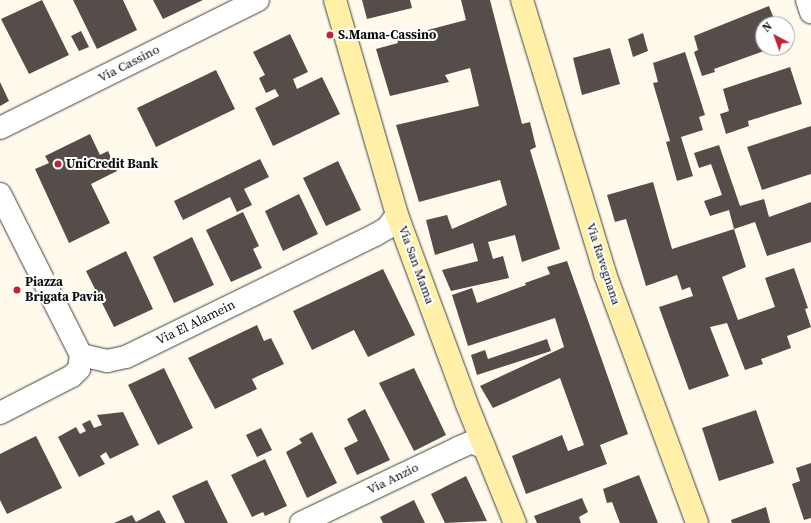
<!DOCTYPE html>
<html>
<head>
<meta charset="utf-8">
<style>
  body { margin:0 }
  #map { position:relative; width:811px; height:523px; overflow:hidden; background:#fffaec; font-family:"Source Serif 4",serif }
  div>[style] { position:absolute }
  .building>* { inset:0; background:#554d49 }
  .roads { filter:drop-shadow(0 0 1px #404040) drop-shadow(0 0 1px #404040) }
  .street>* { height:22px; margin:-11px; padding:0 11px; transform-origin:11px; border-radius:11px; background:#fff }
  .secondary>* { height:22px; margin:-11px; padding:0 11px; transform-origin:11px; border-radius:11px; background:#ffefa7 }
  .dots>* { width:11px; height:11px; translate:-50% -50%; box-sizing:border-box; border:2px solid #fff; border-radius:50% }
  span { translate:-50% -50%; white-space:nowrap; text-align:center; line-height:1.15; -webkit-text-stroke:4px #fff; paint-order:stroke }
  .poi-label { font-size:13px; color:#0d0d0d; font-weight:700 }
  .left { translate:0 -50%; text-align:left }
  .street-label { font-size:13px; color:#0d0d0d }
  .north { position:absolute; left:755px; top:16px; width:40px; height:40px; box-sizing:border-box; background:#fff; border:1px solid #9e9e9e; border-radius:50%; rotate:319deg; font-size:11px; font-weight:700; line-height:16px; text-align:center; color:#0d0d0d }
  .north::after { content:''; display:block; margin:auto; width:14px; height:18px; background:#bd2436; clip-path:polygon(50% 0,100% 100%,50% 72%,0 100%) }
</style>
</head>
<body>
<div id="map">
  <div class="building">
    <i style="clip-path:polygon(42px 0,69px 55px,29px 74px,1px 19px)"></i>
    <i style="clip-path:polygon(73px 0,123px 0,137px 30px,97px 49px)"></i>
    <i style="clip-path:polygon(153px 0,203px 0,163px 19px)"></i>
    <i style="clip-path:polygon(362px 0,410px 0,412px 8px,367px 19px)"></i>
    <i style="clip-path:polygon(461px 0,490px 0,522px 124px,530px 122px,536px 147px,530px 150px,560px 249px,522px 262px,515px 235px,488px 242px,493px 259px,503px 256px,509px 278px,451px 291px,442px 270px,478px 261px,473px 243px,435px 255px,426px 220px,447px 215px,452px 229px,507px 205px,500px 180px,419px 202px,396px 125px,479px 106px,470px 68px,445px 75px,449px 82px,390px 96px,376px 49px,398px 43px,397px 38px,466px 20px)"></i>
    <i style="clip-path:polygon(769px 6px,776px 24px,763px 24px,763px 48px,772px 48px,714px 69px,715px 72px,702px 76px,694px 52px,698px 50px,694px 36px)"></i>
    <i style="clip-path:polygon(81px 31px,89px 47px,79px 51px,71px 36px)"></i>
    <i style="clip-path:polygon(643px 33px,648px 51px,633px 57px,628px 39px)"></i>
    <i style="clip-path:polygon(290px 34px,308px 72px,293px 79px,297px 89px,322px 77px,340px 114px,273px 146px,255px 108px,279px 96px,275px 89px,266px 93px,259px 78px,265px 75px,253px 52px)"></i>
    <i style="clip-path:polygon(610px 48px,620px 84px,582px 95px,573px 58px)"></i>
    <i style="clip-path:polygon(685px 52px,705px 115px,699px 117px,703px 130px,681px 137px,693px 176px,677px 181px,666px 142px,670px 141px,653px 83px,658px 82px,653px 63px)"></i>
    <i style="clip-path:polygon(790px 67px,802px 104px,748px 121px,749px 126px,726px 134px,720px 114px,729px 111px,723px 89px)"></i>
    <i style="clip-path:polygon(216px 70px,235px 109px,156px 147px,137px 108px)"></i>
    <i style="clip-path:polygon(0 82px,9px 101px,0 106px)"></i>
    <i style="clip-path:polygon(811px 126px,811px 174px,762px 190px,747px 147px)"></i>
    <i style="clip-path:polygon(90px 134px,100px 155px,108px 151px,117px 171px,91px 184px,110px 223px,69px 243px,35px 169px,49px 163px,45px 156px)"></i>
    <i style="clip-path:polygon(719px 145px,740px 206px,764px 199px,769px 217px,811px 202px,811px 242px,767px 256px,755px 222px,734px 229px,729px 210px,710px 216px,704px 201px,722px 195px,711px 164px,699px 168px,694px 153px)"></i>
    <i style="clip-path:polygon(260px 159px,269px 177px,244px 189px,252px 205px,237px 212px,230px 197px,183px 220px,174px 201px)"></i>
    <i style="clip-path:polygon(338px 161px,361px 210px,326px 226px,303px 178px)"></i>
    <i style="clip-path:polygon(653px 182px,672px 249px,734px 229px,746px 267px,722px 277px,738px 320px,775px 307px,765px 278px,794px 268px,808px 308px,805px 309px,811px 327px,787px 336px,791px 348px,761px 359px,763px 364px,745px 370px,727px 323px,710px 327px,729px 376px,689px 390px,659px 307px,693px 296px,690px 287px,682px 290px,677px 275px,646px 286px,626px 219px,615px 222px,607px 195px)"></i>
    <i style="clip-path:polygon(299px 194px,318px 234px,283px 251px,265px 211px)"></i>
    <i style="clip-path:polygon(243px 212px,259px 246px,253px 249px,262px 268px,231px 282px,206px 230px)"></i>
    <i style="clip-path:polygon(192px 237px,214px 285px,174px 303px,153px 257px)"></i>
    <i style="clip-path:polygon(126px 251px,153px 309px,114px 327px,86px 271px)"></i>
    <i style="clip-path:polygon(567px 261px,628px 434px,600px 445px,607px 464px,526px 494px,512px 456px,562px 435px,568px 451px,584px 445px,560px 378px,493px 408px,480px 386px,564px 347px,555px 318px,468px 346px,452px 295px,472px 288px,477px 303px,526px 285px,525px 283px,550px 274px,547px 267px)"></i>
    <i style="clip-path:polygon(383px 269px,415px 335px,368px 357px,354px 330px,312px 350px,293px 311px)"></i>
    <i style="clip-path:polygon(257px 325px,264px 341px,271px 338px,284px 364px,252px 379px,257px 389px,215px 409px,188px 358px)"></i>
    <i style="clip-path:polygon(547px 339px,551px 351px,477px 375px,471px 355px,485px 350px,488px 359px)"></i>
    <i style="clip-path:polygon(164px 368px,193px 428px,158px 445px,128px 385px)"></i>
    <i style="clip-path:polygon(414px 368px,446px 435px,414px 451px,379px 383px)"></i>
    <i style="clip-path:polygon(365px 409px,390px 460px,357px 475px,344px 448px,358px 441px,347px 419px)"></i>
    <i style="clip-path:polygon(756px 410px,774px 463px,719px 481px,702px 428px)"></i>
    <i style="clip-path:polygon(123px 412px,139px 445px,110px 459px,106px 452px,100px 456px,105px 464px,79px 477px,58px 437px,76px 427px,80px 434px,86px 431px,82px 424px,90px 420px,94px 428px,102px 425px,97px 415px)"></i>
    <i style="clip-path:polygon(261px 428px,272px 450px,257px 457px,246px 435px)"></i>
    <i style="clip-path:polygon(312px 432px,337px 483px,307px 498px,286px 452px,302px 443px,299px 439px)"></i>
    <i style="clip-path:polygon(36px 436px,62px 488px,7px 514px,0 500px,0 454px)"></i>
    <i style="clip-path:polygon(265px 459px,287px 506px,265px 516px,263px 512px,252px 517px,231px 475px)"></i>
    <i style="clip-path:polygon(811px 463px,811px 518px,804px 520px,792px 484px,800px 481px,796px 468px)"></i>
    <i style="clip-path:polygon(639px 475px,658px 523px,620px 523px,612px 502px,607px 503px,603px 489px)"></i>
    <i style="clip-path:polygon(466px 476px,487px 521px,445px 523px,431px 494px)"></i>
    <i style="clip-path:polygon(207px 480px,228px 523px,185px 523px,172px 496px)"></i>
    <i style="clip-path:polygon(582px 498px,588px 512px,579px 517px,581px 523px,537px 523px,534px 516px)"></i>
    <i style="clip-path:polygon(414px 500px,425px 523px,383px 523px,380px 517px)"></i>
    <i style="clip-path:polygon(766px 507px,770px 523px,732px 523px,731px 520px)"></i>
    <i style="clip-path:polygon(159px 510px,166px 523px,114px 523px,132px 515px,136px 522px)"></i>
  </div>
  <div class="roads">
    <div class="street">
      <i style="left:807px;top:0;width:13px;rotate:72deg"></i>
      <i style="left:0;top:128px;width:288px;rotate:-26.4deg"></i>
      <i style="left:0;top:194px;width:180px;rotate:63.3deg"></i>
      <i style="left:81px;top:355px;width:27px;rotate:13deg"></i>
      <i style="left:107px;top:361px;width:19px;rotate:-12deg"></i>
      <i style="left:126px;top:357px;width:277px;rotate:-26.1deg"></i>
      <i style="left:375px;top:235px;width:14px;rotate:-30deg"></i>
      <i style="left:387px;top:228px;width:16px;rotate:-52deg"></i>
      <i style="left:0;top:413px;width:81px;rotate:-27.2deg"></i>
      <i style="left:72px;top:376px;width:10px;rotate:-45deg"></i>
      <i style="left:79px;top:369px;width:14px;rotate:-82deg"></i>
      <i style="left:301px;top:523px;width:174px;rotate:-25.5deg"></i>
      <i style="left:458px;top:448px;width:15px;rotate:-23deg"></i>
      <i style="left:472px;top:442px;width:14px;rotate:25deg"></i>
    </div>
    <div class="secondary">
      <i style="left:335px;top:0;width:224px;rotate:73.9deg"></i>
      <i style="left:397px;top:215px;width:199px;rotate:69.7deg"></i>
      <i style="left:466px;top:402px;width:131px;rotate:68deg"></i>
      <i style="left:522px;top:0;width:286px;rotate:73.1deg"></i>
      <i style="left:605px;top:274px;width:265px;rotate:69.7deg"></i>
    </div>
  </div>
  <div class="dots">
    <i style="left:330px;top:35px;background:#bd2436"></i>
    <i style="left:58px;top:164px;background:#bd2436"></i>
    <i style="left:17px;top:290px;background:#bd2436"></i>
  </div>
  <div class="poi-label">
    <span class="left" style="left:338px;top:35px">S.Mama-Cassino</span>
    <span class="left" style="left:66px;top:164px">UniCredit Bank</span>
    <span class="left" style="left:25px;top:290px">Piazza<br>Brigata Pavia</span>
  </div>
  <div class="street-label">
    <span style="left:129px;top:64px;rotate:-27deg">Via Cassino</span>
    <span style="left:603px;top:264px;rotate:72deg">Via Ravegnana</span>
    <span style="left:416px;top:265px;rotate:70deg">Via San Mama</span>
    <span style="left:196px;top:323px;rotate:-26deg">Via El Alamein</span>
    <span style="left:393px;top:479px;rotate:-26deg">Via Anzio</span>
  </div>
  <div class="north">N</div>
</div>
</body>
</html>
